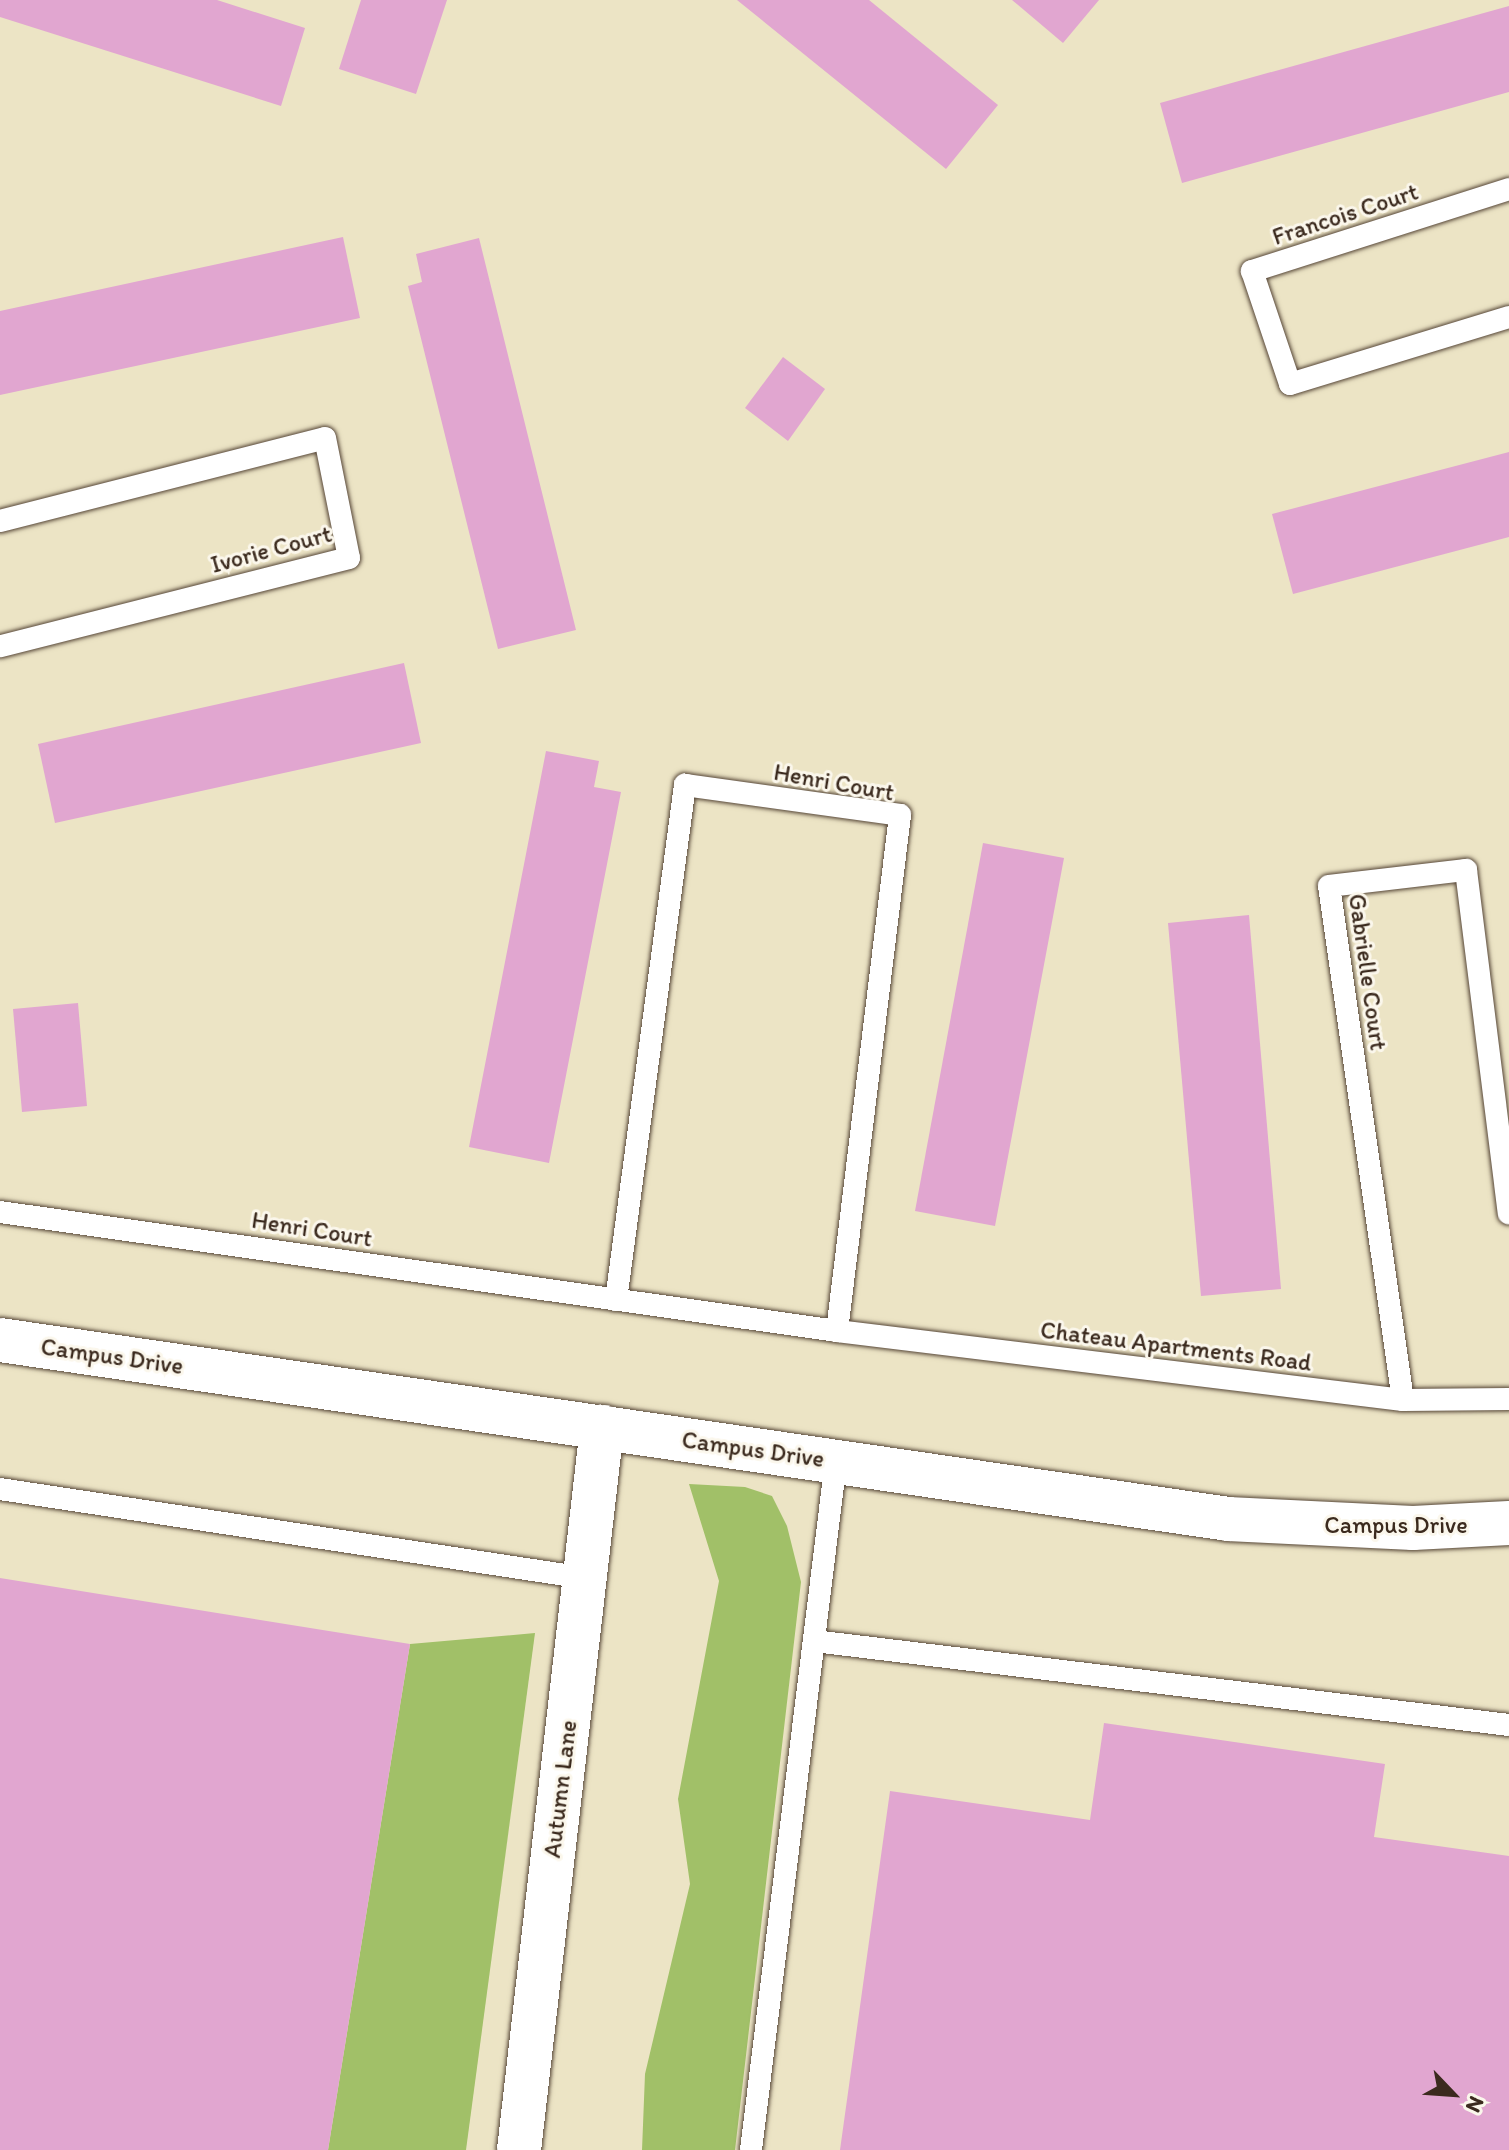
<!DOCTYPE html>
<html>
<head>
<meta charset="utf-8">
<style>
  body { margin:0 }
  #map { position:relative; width:1509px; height:2150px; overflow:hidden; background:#ece4c5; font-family:Itim,sans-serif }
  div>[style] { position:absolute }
  .green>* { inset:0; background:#a1c068 }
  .building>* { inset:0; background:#e1a6d0 }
  .roads { filter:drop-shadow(0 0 2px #564637) drop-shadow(0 0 2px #564637) }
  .service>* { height:22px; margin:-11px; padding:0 11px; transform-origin:11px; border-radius:11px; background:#fff }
  .minor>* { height:44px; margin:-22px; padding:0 22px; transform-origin:22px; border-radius:22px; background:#fff }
  .tertiary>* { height:44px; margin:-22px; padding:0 22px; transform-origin:22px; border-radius:22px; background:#fff }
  span { translate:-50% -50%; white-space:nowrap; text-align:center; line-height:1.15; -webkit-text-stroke:6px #fbf7ec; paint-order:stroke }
  .street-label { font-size:24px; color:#3b2a1e }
  .north { position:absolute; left:1413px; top:2054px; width:80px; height:80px; -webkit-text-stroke:6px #fbf7ec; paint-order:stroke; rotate:115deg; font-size:22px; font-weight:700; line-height:32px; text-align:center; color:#3b2a1e }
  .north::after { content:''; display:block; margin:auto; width:28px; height:36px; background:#3b2a1e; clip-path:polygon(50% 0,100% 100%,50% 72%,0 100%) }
</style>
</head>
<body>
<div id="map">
  <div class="green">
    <i style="clip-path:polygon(689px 1484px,745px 1487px,772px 1496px,787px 1526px,801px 1582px,735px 2150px,642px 2150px,645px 2074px,690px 1884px,678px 1799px,719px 1581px)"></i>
    <i style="clip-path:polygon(535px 1633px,466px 2150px,328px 2150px,410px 1644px)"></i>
  </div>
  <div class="building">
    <i style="clip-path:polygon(0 0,217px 0,305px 28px,281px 106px,0 17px)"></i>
    <i style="clip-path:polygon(361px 0,447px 0,416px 94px,339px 69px)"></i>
    <i style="clip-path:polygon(737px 0,869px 0,998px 105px,946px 169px)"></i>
    <i style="clip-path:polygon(1012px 0,1099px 0,1063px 43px)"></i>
    <i style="clip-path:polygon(1509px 6px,1509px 92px,1182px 183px,1160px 103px)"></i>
    <i style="clip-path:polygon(343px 237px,360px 318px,0 395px,0 311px)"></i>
    <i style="clip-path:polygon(479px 238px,576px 630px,498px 649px,408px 286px,422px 282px,416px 254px)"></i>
    <i style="clip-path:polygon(783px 357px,825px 389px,788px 441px,745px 408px)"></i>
    <i style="clip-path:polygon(1509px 452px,1509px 537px,1293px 594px,1272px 514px)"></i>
    <i style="clip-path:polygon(404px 663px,421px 743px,55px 823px,38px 744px)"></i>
    <i style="clip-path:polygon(546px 751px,599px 761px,594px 787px,621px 792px,549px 1163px,469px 1147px)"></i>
    <i style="clip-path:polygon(983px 843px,1064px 858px,995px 1226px,915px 1211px)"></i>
    <i style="clip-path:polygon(1249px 915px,1281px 1289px,1201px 1296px,1168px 923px)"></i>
    <i style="clip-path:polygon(78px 1003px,87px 1106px,22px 1112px,13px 1009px)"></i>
    <i style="clip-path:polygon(0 1578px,410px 1644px,328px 2150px,0 2150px)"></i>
    <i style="clip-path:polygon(1104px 1723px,1385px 1764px,1374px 1837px,1509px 1856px,1509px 2150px,840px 2150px,890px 1791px,1090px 1820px)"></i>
  </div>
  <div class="roads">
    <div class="service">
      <i style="left:1509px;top:189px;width:270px;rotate:162.3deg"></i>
      <i style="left:1252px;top:271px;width:119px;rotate:71.4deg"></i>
      <i style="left:1290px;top:384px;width:229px;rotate:-17deg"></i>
      <i style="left:0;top:521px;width:335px;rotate:-14.3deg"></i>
      <i style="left:325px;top:438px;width:122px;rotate:78.7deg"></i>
      <i style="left:349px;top:558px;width:360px;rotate:165.8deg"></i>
      <i style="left:0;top:1212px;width:845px;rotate:8.09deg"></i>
      <i style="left:837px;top:1331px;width:570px;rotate:6.95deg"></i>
      <i style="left:1403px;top:1400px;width:106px;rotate:-0.5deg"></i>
      <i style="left:616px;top:1300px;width:520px;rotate:-82.37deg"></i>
      <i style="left:685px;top:785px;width:217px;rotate:7.9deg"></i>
      <i style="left:900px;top:815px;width:520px;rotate:96.96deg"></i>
      <i style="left:1403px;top:1400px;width:519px;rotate:-98.19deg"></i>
      <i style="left:1329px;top:886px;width:138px;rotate:-6.7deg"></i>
      <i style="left:1466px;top:870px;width:346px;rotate:82.9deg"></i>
      <i style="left:0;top:1489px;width:592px;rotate:8.65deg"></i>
      <i style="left:814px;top:1641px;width:700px;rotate:6.89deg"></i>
      <i style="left:751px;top:2150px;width:694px;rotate:-82.97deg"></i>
    </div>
    <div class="minor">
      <i style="left:519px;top:2150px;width:728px;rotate:-83.45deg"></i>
    </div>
    <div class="tertiary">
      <i style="left:0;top:1340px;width:1241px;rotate:8.29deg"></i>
      <i style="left:1228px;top:1519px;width:185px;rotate:2.8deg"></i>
      <i style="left:1413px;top:1528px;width:96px;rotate:-3deg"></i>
    </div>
  </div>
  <div class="street-label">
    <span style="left:1345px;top:214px;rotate:-18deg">Francois Court</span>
    <span style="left:271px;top:549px;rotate:-15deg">Ivorie Court</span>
    <span style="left:834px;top:782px;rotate:10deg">Henri Court</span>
    <span style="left:1368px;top:972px;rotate:82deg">Gabrielle Court</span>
    <span style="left:312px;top:1229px;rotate:9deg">Henri Court</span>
    <span style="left:1176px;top:1346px;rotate:7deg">Chateau Apartments Road</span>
    <span style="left:112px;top:1356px;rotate:8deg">Campus Drive</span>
    <span style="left:753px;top:1449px;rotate:8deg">Campus Drive</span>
    <span style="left:1396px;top:1525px">Campus Drive</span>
    <span style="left:560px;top:1789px;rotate:-83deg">Autumn Lane</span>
  </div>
  <div class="north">N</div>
</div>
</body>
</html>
